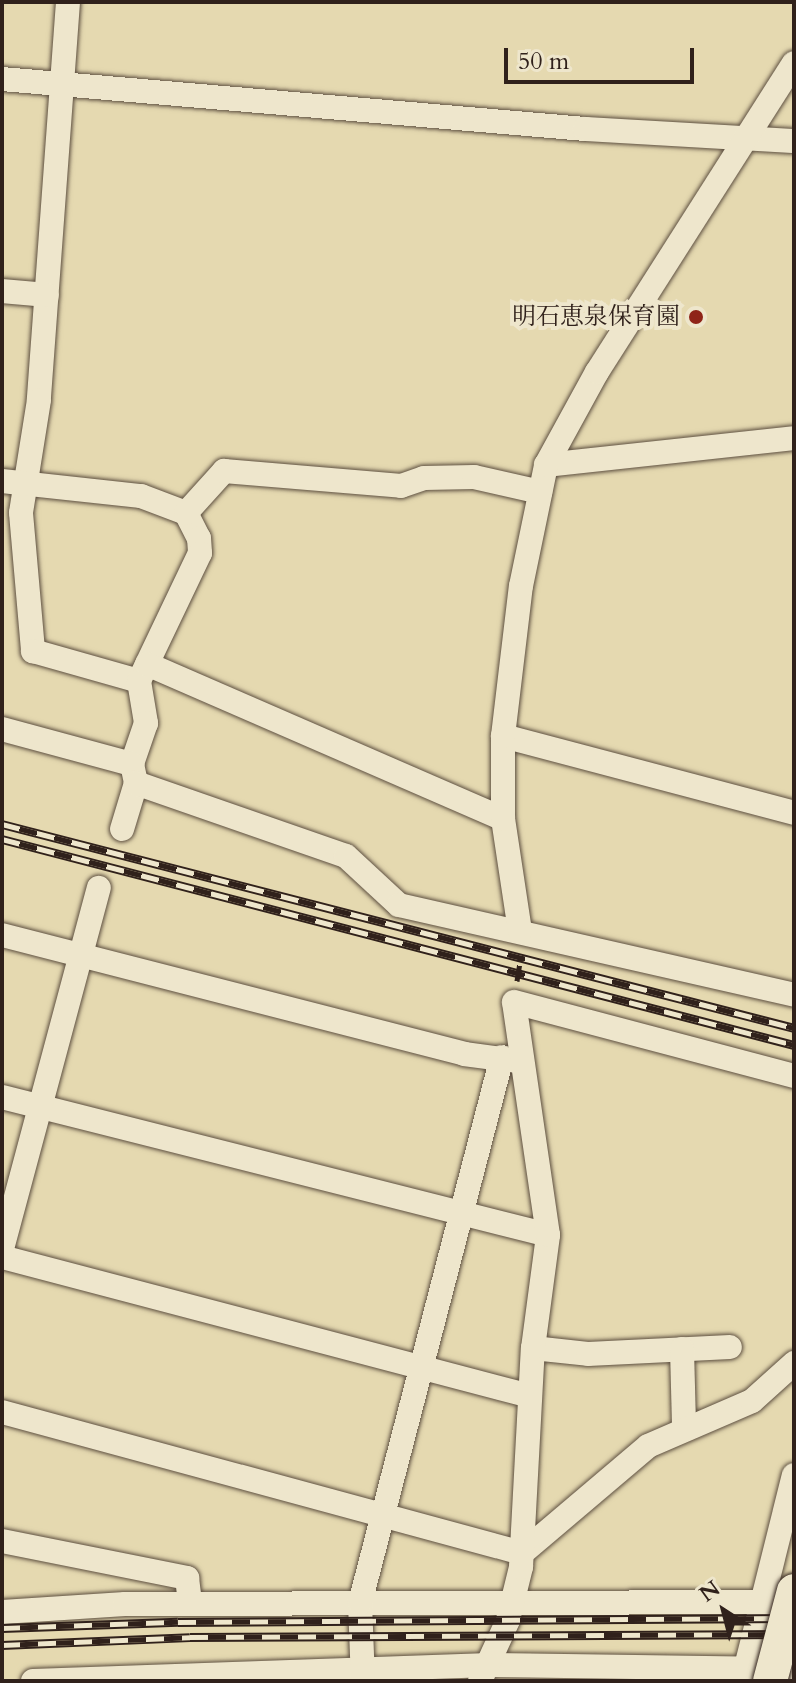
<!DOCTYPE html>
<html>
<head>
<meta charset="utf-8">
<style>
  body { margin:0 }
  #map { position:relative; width:796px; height:1683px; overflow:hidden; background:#e5d9b0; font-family:Cardo,"Noto Serif JP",serif }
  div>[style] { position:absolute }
  .path>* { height:5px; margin-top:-2.5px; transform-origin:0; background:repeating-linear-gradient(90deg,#30211b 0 6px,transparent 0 10px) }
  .roads { filter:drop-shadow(0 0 2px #5d4f40) drop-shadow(0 0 2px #5d4f40) }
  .street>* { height:24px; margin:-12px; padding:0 12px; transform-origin:12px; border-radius:12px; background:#eee6cc }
  .rail>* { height:9px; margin-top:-4.5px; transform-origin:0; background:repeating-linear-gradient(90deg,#eee6cc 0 18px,#30211b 0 36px); box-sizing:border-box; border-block:2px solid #30211b }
  .bridges { filter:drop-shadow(0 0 2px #30211b) drop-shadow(0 0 2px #30211b) }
  .secondary-bridge>* { height:34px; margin:-17px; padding:0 17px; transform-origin:17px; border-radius:17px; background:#eee6cc }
  .dots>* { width:22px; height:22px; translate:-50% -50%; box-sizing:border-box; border:4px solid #eee6cc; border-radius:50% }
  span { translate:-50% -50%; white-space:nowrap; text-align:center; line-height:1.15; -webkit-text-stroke:8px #eee6cc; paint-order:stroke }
  .poi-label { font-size:24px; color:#30211b }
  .right { translate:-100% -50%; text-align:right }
  .frame { position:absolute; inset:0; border:4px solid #30211b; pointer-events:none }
  .north { position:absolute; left:684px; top:1571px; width:80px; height:80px; -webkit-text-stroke:6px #eee6cc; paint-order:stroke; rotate:324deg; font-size:22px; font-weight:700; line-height:32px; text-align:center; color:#30211b }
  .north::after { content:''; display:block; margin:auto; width:28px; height:36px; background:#30211b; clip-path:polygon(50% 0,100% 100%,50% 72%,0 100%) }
  .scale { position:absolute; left:504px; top:48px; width:190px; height:36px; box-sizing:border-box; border:4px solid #30211b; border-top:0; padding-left:10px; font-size:24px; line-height:28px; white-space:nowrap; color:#30211b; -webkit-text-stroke:6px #eee6cc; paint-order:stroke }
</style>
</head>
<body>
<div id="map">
  <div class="path">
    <i style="left:517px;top:981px;width:26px;rotate:-81deg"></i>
  </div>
  <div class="roads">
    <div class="street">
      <i style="left:68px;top:2px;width:399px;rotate:94.2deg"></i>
      <i style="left:39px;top:400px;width:114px;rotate:99.1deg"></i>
      <i style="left:21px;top:513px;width:139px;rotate:85deg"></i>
      <i style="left:33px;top:651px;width:110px;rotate:15.8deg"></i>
      <i style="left:2px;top:79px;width:585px;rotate:4.9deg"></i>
      <i style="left:585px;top:129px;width:209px;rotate:3.3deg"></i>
      <i style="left:2px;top:291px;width:45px;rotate:5.1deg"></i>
      <i style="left:546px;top:465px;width:249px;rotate:-6.2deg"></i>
      <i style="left:2px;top:481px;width:140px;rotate:6.2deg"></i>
      <i style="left:141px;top:496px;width:48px;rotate:20.7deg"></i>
      <i style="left:186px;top:513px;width:28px;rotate:63deg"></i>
      <i style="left:199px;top:538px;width:15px;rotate:86deg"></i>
      <i style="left:200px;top:553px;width:142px;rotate:115.5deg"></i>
      <i style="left:139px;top:681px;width:43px;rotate:80.5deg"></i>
      <i style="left:146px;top:723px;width:43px;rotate:108.9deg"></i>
      <i style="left:132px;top:764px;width:19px;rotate:78deg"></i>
      <i style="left:136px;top:783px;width:48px;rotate:106.9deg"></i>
      <i style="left:186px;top:513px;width:57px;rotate:-47.9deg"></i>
      <i style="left:224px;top:471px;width:178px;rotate:4.8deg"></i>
      <i style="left:401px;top:486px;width:24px;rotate:-19deg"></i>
      <i style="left:424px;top:478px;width:50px;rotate:-1.1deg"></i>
      <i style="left:474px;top:477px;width:68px;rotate:12.8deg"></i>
      <i style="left:147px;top:664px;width:388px;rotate:23.5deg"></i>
      <i style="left:2px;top:729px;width:135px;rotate:15.1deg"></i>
      <i style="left:503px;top:736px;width:301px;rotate:14.8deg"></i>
      <i style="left:136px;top:783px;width:222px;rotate:19.2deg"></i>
      <i style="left:346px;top:856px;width:72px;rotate:42.8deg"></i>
      <i style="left:399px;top:905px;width:405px;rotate:12.8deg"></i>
      <i style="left:520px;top:931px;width:113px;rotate:-98.6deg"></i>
      <i style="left:503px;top:819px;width:83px;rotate:-90deg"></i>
      <i style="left:503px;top:736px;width:151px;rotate:-83.2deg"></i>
      <i style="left:521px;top:586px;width:124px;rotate:-78.3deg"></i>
      <i style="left:546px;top:465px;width:106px;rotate:-61.3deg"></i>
      <i style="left:597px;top:372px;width:366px;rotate:-57.5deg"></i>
      <i style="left:2px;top:935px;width:477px;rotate:14.4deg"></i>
      <i style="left:464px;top:1054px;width:53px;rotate:7.5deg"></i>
      <i style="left:2px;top:1097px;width:563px;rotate:14.18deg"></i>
      <i style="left:2px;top:1249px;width:374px;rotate:-75deg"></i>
      <i style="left:2px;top:1257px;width:546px;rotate:14.75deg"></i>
      <i style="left:533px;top:1348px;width:55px;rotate:6.2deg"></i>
      <i style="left:588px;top:1354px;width:142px;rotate:-2.8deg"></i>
      <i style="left:682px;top:1349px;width:78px;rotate:88.5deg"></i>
      <i style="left:2px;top:1412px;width:539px;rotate:15.17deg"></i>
      <i style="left:522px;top:1553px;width:165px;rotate:-40.3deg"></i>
      <i style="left:648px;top:1446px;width:113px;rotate:-23.4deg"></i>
      <i style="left:752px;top:1401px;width:57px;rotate:-42.1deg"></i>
      <i style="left:2px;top:1541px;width:189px;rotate:11.3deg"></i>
      <i style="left:187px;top:1578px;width:26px;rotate:83deg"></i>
      <i style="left:2px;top:1612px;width:123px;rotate:-3.7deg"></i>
      <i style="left:125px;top:1604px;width:669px;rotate:-0.17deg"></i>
      <i style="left:743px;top:1679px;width:210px;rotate:-76deg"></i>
      <i style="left:33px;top:1681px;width:457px;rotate:-2deg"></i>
      <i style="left:490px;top:1665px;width:304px;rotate:0.8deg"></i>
      <i style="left:363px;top:1681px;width:78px;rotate:-92.2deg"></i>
      <i style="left:360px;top:1603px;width:564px;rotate:-75.42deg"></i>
      <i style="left:480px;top:1681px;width:67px;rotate:-65.3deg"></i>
      <i style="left:508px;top:1620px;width:55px;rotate:-76.2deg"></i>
      <i style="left:521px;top:1567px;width:219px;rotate:-86.9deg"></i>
      <i style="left:533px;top:1348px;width:114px;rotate:-82.4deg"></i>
      <i style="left:548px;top:1235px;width:235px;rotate:-98.3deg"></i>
      <i style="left:514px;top:1002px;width:290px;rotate:14.8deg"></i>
    </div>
  </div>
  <div class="rail">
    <i style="left:2px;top:824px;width:818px;rotate:14.44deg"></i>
    <i style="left:2px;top:839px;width:818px;rotate:14.58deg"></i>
    <i style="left:2px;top:1628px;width:176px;rotate:-2deg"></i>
    <i style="left:178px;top:1622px;width:616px;rotate:-0.37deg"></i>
    <i style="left:2px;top:1645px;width:188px;rotate:-2.4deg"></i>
    <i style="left:190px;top:1637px;width:604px;rotate:-0.28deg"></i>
  </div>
  <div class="bridges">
    <div class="secondary-bridge">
      <i style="left:770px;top:1681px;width:93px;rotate:-75.1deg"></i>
    </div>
  </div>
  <div class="dots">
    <i style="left:696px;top:317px;background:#8f2418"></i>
  </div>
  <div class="poi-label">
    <span class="right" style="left:680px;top:317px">明石恵泉保育園</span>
  </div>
  <div class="frame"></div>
  <div class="north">N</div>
  <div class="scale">50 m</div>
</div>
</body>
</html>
